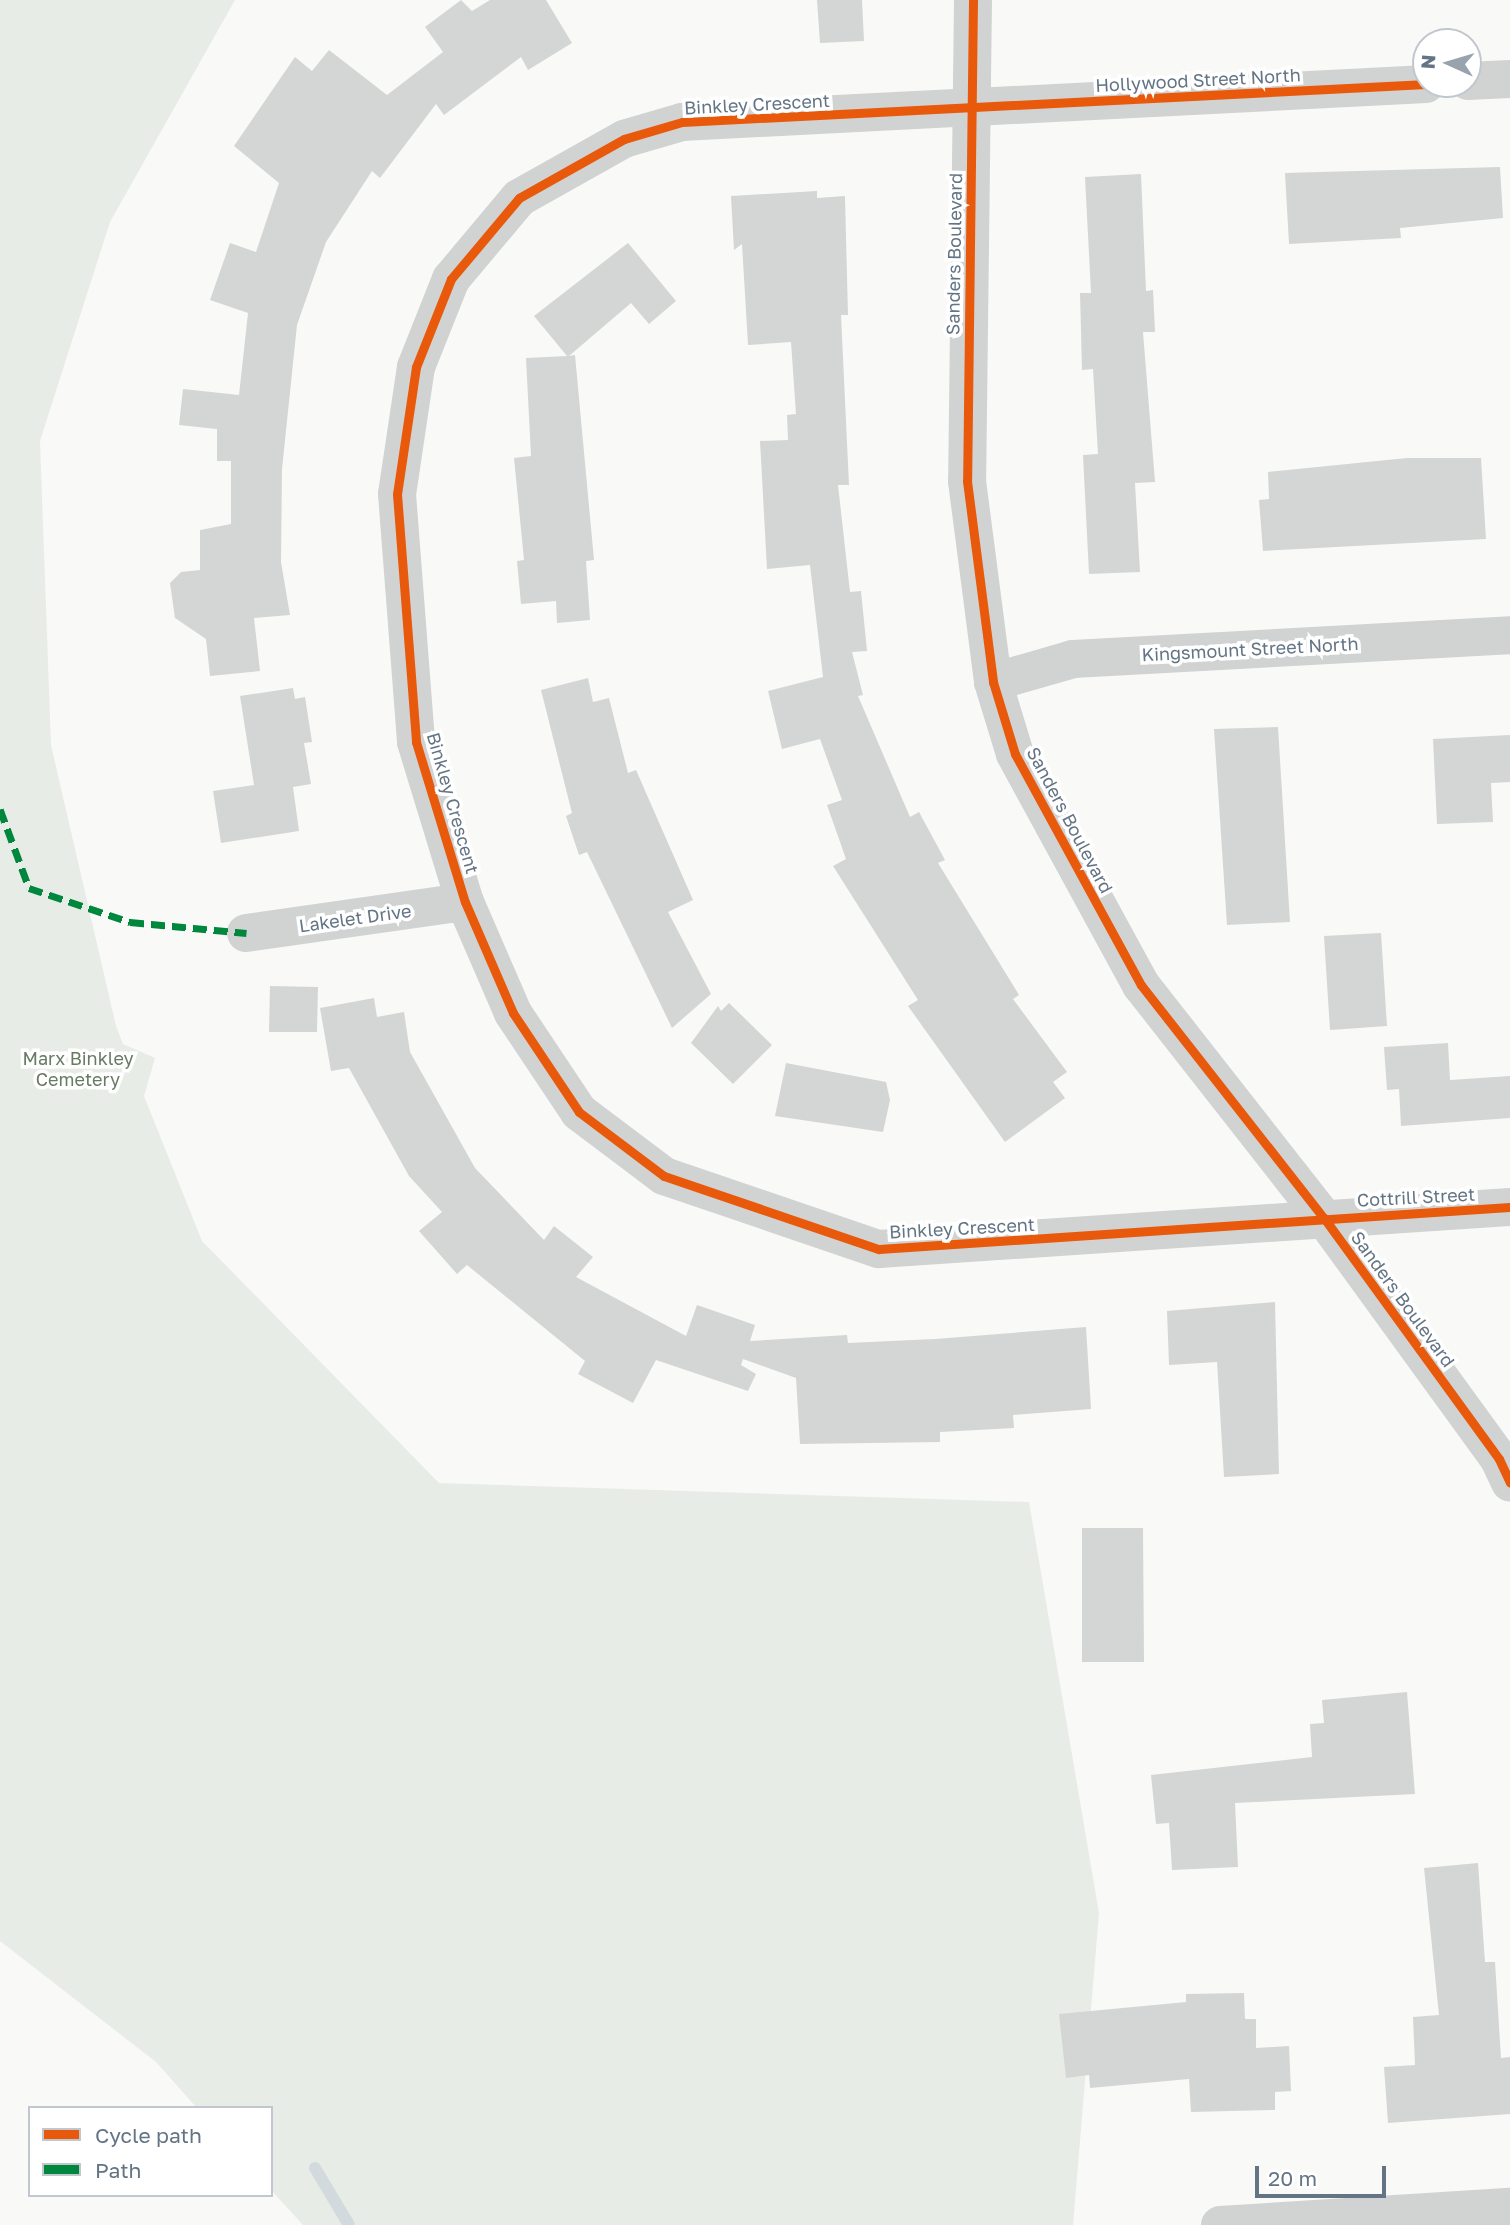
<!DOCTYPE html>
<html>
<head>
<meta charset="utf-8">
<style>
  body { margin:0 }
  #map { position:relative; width:1510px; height:2225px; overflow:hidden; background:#f9f9f8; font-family:"Golos Text",sans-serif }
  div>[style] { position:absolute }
  .green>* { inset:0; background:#e8ece6 }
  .stream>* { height:12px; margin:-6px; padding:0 6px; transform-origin:6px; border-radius:6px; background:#d2dadd }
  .building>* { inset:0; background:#d4d5d5 }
  .minor>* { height:38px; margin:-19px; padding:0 19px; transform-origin:19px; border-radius:19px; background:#d1d3d3 }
  .quiet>* { height:7px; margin-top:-3.5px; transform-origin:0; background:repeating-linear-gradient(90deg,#00873e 0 14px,transparent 0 21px) }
  .cycleway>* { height:9px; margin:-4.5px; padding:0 4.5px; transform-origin:4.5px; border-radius:4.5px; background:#e8590c }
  span { translate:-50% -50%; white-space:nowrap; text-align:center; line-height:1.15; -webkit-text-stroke:7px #fff; paint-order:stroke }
  .street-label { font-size:18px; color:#637484 }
  .park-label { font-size:18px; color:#667b62 }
  .legend { position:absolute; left:28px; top:2106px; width:245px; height:91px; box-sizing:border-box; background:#fff; border:2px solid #c1c7ce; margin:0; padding:9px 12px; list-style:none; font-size:21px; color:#637484 }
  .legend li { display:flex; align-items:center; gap:14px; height:35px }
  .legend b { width:35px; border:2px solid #c1c7ce }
  .north { position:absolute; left:1412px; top:28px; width:70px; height:70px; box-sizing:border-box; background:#fff; border:2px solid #c1c7ce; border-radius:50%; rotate:274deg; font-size:19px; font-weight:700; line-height:28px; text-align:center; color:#637484 }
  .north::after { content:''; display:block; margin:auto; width:24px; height:32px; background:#98a3ad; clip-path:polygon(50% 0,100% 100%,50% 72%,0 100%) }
  .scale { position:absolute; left:1255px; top:2166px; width:131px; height:32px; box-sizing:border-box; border:4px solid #637484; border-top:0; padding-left:9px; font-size:21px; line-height:24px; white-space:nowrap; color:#637484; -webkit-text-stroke:5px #fff; paint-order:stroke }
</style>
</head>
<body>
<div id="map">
  <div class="green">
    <i style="clip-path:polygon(0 0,235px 0,110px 222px,40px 441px,51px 745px,116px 1026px,123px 1044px,155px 1058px,144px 1096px,202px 1241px,439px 1483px,1029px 1502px,1099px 1913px,1073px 2225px,303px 2225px,271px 2190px,271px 2108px,197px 2108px,156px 2062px,0 1941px)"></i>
  </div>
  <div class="stream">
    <i style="left:315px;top:2168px;width:66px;rotate:59.2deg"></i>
  </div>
  <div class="building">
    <i style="clip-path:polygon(461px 0,472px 11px,490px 0,546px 0,572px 43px,528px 70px,521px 57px,444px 115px,436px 104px,380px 178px,372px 171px,326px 242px,297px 325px,282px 469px,281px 562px,290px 615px,254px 618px,260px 671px,210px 676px,206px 639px,175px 618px,170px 583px,181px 572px,200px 570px,200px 530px,231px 524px,231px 461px,217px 461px,217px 429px,179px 425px,183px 389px,239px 395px,248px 313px,210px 300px,230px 243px,256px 252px,279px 183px,234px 146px,295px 57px,312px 71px,329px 50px,387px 95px,443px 52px,425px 27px)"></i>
    <i style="clip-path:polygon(817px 0,862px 0,864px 41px,820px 43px)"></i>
    <i style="clip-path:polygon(1500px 167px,1503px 218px,1400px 228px,1401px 238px,1289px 244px,1285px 173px)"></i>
    <i style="clip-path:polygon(1141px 174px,1146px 291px,1153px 290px,1155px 332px,1143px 332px,1155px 482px,1135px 483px,1140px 572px,1089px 574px,1083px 455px,1098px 454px,1093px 369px,1082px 370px,1080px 293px,1091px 293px,1085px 177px)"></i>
    <i style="clip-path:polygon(817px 191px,817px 198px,845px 196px,848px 315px,841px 315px,849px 485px,838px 485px,850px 592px,861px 591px,867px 651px,852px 652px,863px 695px,858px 696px,910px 817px,919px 812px,945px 860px,938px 863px,1019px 995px,1013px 999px,1067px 1072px,1053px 1082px,1065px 1098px,1005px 1142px,908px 1006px,918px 1000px,833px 866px,846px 859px,827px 805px,842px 800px,820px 739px,782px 749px,768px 691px,823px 677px,810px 565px,767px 569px,760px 441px,788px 440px,787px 415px,796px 414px,791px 342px,748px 345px,742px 244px,734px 250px,731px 196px)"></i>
    <i style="clip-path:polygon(628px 243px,676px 301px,649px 324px,631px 303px,569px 356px,575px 355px,594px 560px,586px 561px,590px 620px,557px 623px,556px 601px,521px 604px,517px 561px,524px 560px,514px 458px,531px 456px,526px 358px,567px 356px,534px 316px)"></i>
    <i style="clip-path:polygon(1407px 458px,1481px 458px,1486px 539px,1263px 551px,1259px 500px,1269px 499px,1268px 472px)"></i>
    <i style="clip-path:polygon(588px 678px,593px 702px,609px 698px,628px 773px,636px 770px,693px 900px,668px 912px,711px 994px,672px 1028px,587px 852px,579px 855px,566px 816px,572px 813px,541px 690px)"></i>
    <i style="clip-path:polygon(293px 688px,295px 699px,305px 697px,312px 742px,304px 743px,311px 784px,293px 787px,299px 831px,221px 843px,213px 791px,254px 785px,240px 696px)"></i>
    <i style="clip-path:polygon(1278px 727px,1290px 922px,1227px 925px,1214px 729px)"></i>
    <i style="clip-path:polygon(1510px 735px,1510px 782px,1491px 783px,1493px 822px,1437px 824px,1433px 739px)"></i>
    <i style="clip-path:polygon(1381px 933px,1387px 1026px,1330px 1030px,1324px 936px)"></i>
    <i style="clip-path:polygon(270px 986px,318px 987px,317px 1032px,269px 1032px)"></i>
    <i style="clip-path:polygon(374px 998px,377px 1017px,404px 1012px,410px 1052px,475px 1168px,544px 1240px,554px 1226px,593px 1257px,576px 1277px,686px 1336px,697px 1305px,755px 1325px,750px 1341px,847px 1335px,848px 1343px,935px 1339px,1086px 1327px,1091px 1409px,1013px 1415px,1014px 1428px,940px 1432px,940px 1442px,800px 1444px,796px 1378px,743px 1359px,741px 1365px,756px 1374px,748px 1391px,656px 1360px,633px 1403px,578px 1374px,585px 1361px,467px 1265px,457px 1274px,419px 1231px,442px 1212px,409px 1176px,349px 1068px,331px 1071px,320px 1008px)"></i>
    <i style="clip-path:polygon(729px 1003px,772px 1045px,733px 1084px,691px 1043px,718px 1006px,721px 1011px)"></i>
    <i style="clip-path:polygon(1448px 1043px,1450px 1080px,1510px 1076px,1510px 1118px,1401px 1126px,1399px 1089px,1387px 1090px,1384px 1047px)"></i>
    <i style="clip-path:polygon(786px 1063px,886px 1082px,890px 1100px,883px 1132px,775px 1116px)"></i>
    <i style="clip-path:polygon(1275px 1302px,1279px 1474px,1224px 1477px,1217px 1362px,1169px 1365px,1167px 1311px)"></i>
    <i style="clip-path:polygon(1082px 1528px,1143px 1528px,1144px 1662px,1082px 1662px)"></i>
    <i style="clip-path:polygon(1407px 1692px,1415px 1794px,1235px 1803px,1238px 1867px,1172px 1870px,1169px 1823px,1156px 1824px,1151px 1775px,1312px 1757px,1310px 1724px,1324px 1723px,1322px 1700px)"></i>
    <i style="clip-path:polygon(1478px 1863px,1485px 1962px,1495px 1962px,1501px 2058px,1510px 2057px,1510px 2114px,1388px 2123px,1384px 2067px,1415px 2065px,1413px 2017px,1439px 2015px,1424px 1868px)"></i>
    <i style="clip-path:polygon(1244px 1993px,1245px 2019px,1256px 2019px,1256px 2048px,1289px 2046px,1291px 2091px,1275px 2092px,1275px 2110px,1191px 2112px,1189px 2079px,1090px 2088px,1089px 2075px,1066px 2078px,1059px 2014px,1186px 2002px,1186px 1994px)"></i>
  </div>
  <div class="minor">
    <i style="left:973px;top:0;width:481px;rotate:90.7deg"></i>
    <i style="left:967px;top:481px;width:203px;rotate:82.6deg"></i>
    <i style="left:993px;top:682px;width:75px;rotate:73deg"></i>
    <i style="left:1015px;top:754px;width:263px;rotate:61.4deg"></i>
    <i style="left:1141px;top:985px;width:296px;rotate:51.9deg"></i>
    <i style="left:1324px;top:1218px;width:298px;rotate:54deg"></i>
    <i style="left:1499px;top:1459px;width:26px;rotate:65deg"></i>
    <i style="left:1468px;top:81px;width:42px;rotate:-2.7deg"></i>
    <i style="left:1426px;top:84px;width:745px;rotate:177.08deg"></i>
    <i style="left:682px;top:122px;width:60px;rotate:163.7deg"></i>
    <i style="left:624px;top:139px;width:120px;rotate:150.7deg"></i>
    <i style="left:519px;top:198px;width:106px;rotate:130deg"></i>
    <i style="left:451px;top:279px;width:95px;rotate:111.7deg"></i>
    <i style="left:416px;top:367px;width:128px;rotate:98.5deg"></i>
    <i style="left:397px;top:494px;width:249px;rotate:85.6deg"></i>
    <i style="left:416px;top:742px;width:167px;rotate:73deg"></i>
    <i style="left:465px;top:902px;width:121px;rotate:66.6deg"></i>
    <i style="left:513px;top:1013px;width:119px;rotate:56.3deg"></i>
    <i style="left:579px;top:1112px;width:106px;rotate:37deg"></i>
    <i style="left:664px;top:1176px;width:227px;rotate:18.8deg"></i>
    <i style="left:879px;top:1249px;width:632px;rotate:-3.81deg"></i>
    <i style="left:993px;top:682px;width:83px;rotate:-16deg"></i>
    <i style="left:1073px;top:659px;width:438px;rotate:-3.1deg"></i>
    <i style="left:246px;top:933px;width:221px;rotate:-8.1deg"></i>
    <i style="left:1220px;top:2225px;width:291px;rotate:-3.6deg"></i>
  </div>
  <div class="quiet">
    <i style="left:0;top:809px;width:84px;rotate:69.8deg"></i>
    <i style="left:29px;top:888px;width:107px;rotate:18.6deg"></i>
    <i style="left:130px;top:922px;width:117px;rotate:5.4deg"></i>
  </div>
  <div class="cycleway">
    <i style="left:973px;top:0;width:481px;rotate:90.7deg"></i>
    <i style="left:967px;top:481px;width:203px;rotate:82.6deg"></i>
    <i style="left:993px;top:682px;width:75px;rotate:73deg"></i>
    <i style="left:1015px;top:754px;width:263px;rotate:61.4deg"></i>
    <i style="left:1141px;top:985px;width:296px;rotate:51.9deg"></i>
    <i style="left:1324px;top:1218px;width:298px;rotate:54deg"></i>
    <i style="left:1499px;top:1459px;width:26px;rotate:65deg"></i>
    <i style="left:1426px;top:84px;width:745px;rotate:177.08deg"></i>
    <i style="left:682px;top:122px;width:60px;rotate:163.7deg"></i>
    <i style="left:624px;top:139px;width:120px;rotate:150.7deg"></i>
    <i style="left:519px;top:198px;width:106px;rotate:130deg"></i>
    <i style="left:451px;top:279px;width:95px;rotate:111.7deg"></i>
    <i style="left:416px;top:367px;width:128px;rotate:98.5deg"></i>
    <i style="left:397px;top:494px;width:249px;rotate:85.6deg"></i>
    <i style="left:416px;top:742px;width:167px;rotate:73deg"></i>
    <i style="left:465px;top:902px;width:121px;rotate:66.6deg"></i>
    <i style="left:513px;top:1013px;width:119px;rotate:56.3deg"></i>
    <i style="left:579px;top:1112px;width:106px;rotate:37deg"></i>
    <i style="left:664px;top:1176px;width:227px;rotate:18.8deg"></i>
    <i style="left:879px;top:1249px;width:632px;rotate:-3.81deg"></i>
  </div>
  <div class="street-label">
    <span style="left:1198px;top:80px;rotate:-3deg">Hollywood Street North</span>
    <span style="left:757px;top:104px;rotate:-3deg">Binkley Crescent</span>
    <span style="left:954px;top:254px;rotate:-89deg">Sanders Boulevard</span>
    <span style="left:1250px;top:649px;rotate:-3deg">Kingsmount Street North</span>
    <span style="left:453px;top:803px;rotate:74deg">Binkley Crescent</span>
    <span style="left:1070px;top:820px;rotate:62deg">Sanders Boulevard</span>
    <span style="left:355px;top:918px;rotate:-8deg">Lakelet Drive</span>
    <span style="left:1416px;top:1197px;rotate:-3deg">Cottrill Street</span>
    <span style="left:962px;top:1228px;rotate:-3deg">Binkley Crescent</span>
    <span style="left:1403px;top:1299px;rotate:54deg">Sanders Boulevard</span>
  </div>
  <div class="park-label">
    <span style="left:78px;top:1069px">Marx Binkley<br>Cemetery</span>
  </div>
  <ul class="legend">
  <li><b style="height:9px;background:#e8590c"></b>Cycle path</li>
  <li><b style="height:9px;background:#00873e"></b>Path</li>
  </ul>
  <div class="north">N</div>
  <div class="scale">20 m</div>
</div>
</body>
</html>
